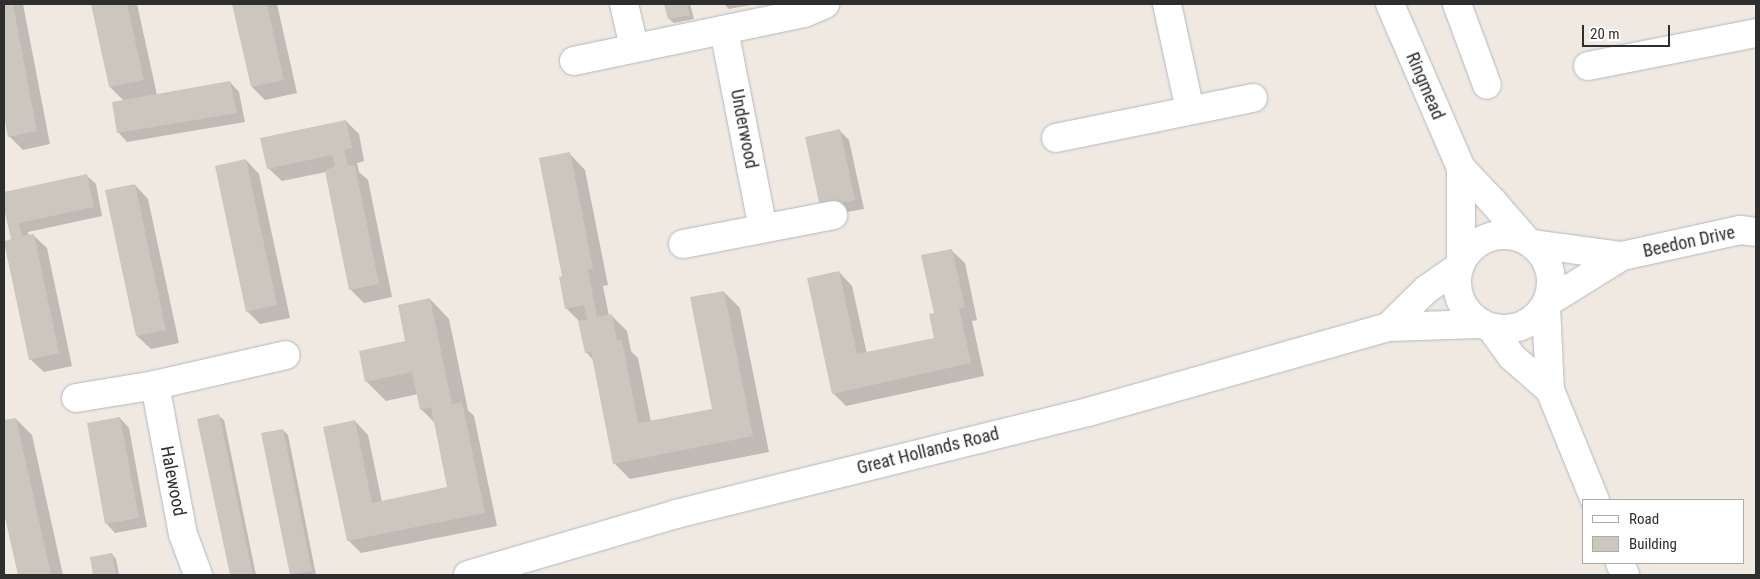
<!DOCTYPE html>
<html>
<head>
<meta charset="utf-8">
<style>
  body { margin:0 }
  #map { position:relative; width:1760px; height:579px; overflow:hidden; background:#efe9e1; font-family:"Roboto Condensed",sans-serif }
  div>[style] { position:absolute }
  .shadow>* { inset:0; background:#0003 }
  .building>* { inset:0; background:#cbc7bf }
  .roads { filter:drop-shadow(0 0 1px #b4b7c1) drop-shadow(0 0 1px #b4b7c1) }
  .street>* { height:28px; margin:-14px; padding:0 14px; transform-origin:14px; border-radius:14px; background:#fff }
  .secondary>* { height:28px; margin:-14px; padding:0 14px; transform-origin:14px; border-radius:14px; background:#fff }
  .secondary>.ring { margin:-14px; padding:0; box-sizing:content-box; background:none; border:28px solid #fff; border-radius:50% }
  span { translate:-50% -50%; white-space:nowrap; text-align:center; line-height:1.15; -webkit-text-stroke:5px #fff; paint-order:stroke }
  .street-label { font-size:18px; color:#2e2e2e }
  .frame { position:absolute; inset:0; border:5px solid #2e2e2e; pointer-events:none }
  .legend { position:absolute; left:1582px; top:499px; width:162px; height:65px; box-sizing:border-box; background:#fff; border:1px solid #ababab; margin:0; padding:6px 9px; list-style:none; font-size:15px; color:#2e2e2e }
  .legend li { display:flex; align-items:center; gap:10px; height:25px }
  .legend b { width:25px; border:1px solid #ababab }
  .scale { position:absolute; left:1582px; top:25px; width:88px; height:22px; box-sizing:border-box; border:2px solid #2e2e2e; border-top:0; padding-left:6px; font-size:15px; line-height:18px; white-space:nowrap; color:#2e2e2e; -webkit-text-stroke:4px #fff; paint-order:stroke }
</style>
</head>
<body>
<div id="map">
  <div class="shadow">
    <i style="clip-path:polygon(4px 4px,23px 4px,50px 144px,23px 150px,9px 136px,4px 111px)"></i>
    <i style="clip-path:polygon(92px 4px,137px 4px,157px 95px,230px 82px,239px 92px,245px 122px,127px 142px,118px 132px,124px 101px,110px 87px)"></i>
    <i style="clip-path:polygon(234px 4px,277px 4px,297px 93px,265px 100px,252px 87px)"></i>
    <i style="clip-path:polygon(666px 4px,690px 4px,694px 19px,674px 23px,669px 19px)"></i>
    <i style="clip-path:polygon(724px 4px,750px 4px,751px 5px,729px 9px)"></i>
    <i style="clip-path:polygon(346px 121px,359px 134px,364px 161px,357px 163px,359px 172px,368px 180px,392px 297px,364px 303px,351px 290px,326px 172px,282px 181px,268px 168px)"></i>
    <i style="clip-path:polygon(840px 131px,849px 140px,864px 209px,830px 215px)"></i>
    <i style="clip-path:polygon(569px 153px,585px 170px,608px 285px,603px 286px,609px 316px,611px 315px,627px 331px,631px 351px,638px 358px,651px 422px,714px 410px,724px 292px,740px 308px,769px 452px,630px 479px,614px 463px,594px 361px,586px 352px,579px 321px,566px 308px,564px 277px)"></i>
    <i style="clip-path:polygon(246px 160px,259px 174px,290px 318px,260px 324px,247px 311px)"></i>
    <i style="clip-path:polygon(86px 175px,96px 184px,102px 216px,28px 232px,29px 236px,33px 235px,47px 248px,72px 366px,44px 372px,30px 359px,5px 241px,13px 239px,4px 202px,4px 193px)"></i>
    <i style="clip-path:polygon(135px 185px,148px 199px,179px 343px,151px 349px,137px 336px,106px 191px)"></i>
    <i style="clip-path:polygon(951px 250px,965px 263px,977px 320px,972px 321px,984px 376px,846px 406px,833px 393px,839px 272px,852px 286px,867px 354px,936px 339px,935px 314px)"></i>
    <i style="clip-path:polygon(430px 299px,449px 319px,468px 410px,474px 416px,497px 526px,361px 553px,348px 540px,355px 421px,368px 435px,382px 502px,449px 488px,435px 423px,421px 409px,418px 394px,386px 401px,366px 381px,407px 342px)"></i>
    <i style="clip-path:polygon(219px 416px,224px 420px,256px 575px,231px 575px,198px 420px)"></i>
    <i style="clip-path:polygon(120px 418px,129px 428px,147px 527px,115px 533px,106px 523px)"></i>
    <i style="clip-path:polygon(16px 419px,32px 435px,63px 575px,19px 575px,4px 507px,4px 422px)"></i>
    <i style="clip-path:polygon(283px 430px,288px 435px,316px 575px,291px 574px)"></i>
    <i style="clip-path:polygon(112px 554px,116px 559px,119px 575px,94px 575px,91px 558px)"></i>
  </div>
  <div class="building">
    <i style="clip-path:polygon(4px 4px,13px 4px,37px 131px,8px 137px,4px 116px)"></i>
    <i style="clip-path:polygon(91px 4px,127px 4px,144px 80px,109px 87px)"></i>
    <i style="clip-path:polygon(232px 4px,267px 4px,284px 80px,251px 87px)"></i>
    <i style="clip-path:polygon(664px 4px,687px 4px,690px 15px,668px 19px)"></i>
    <i style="clip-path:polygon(230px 81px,237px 113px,117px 133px,112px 102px)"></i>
    <i style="clip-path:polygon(346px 120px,352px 148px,344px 150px,348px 165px,355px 166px,379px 284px,349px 290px,325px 171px,335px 166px,332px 155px,267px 169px,260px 138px)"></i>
    <i style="clip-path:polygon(840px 129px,855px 200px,820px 207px,805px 137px)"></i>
    <i style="clip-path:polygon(570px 152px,593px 268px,588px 270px,597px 317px,612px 314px,617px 341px,622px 340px,638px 423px,712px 409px,690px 297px,724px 291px,753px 436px,613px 464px,591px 352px,585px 353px,578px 321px,587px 320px,584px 305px,565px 309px,559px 277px,562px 276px,539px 158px)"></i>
    <i style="clip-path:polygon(246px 159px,277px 305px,246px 312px,215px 166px)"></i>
    <i style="clip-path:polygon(87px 174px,94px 207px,19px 223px,22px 236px,34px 234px,59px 353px,29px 360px,4px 242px,11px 239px,4px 208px,4px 192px)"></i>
    <i style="clip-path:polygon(135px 184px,166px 330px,136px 336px,105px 190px)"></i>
    <i style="clip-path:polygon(952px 249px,965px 307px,959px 308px,971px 363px,832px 394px,807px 278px,839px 271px,857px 354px,934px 338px,929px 314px,934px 313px,921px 255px)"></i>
    <i style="clip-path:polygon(430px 298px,452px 404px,462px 402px,485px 513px,347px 541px,323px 427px,355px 420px,372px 503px,447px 487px,431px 407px,420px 410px,412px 372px,365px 382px,359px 351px,405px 341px,398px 305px)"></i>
    <i style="clip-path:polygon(219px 414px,253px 575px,230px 575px,197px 419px)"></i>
    <i style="clip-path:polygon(120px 417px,139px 518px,105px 524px,87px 423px)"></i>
    <i style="clip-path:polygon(16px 418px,51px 575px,18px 575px,4px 513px,4px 420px)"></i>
    <i style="clip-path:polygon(283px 429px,312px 571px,290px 575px,261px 433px)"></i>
    <i style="clip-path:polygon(112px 553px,116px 575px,93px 575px,90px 557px)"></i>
  </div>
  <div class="roads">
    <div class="street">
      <i style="left:624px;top:4px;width:44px;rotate:76.9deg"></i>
      <i style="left:1167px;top:4px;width:108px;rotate:77.8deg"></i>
      <i style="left:1457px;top:4px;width:86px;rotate:69.7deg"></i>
      <i style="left:724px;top:30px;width:202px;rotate:78.9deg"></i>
      <i style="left:574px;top:61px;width:235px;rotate:-11.8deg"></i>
      <i style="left:804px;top:13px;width:23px;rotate:-23deg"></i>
      <i style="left:1588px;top:66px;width:171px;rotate:-11.1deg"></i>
      <i style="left:1056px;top:138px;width:201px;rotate:-11.5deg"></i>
      <i style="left:683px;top:244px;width:153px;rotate:-10.9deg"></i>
      <i style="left:1533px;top:244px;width:90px;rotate:7.7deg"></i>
      <i style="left:1622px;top:256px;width:121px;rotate:-12.4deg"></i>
      <i style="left:1740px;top:230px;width:16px;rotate:7deg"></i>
      <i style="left:1548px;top:302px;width:87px;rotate:-31.9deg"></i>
      <i style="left:155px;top:385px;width:152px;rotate:79.4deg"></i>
      <i style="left:183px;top:534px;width:44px;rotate:69.9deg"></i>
      <i style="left:76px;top:398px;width:80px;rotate:-9.3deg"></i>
      <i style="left:155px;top:385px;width:134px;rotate:-12.9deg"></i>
    </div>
    <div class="secondary">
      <i style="left:1390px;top:4px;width:179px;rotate:66.6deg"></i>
      <i style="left:1461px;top:168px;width:47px;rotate:46.7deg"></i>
      <i style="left:1493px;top:202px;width:49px;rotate:49.1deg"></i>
      <i style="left:1461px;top:168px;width:93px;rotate:90deg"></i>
      <i class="ring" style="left:1457px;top:235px;width:66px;height:66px"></i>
      <i style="left:1546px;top:306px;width:84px;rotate:87.3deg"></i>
      <i style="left:1550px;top:390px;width:119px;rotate:67.8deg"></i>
      <i style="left:1388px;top:327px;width:54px;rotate:-44.3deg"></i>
      <i style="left:1427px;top:289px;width:39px;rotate:-35deg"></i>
      <i style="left:1491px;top:328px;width:34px;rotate:54deg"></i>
      <i style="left:1511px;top:356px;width:52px;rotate:41.1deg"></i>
      <i style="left:1620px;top:563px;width:13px;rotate:67deg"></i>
      <i style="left:468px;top:575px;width:217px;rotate:-16.3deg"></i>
      <i style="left:676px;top:514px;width:424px;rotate:-13.9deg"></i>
      <i style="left:1088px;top:412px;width:312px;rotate:-15.8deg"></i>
      <i style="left:1388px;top:327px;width:92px;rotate:-1.9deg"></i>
    </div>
  </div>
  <div class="street-label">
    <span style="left:1425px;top:86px;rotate:67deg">Ringmead</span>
    <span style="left:744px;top:129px;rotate:79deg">Underwood</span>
    <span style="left:1689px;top:242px;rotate:-12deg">Beedon Drive</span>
    <span style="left:928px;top:451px;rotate:-14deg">Great Hollands Road</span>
    <span style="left:173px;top:481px;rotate:79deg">Halewood</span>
  </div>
  <div class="frame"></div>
  <ul class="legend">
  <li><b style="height:6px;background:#fff"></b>Road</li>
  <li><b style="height:14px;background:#cbc7bf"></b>Building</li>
  </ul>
  <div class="scale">20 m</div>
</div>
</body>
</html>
